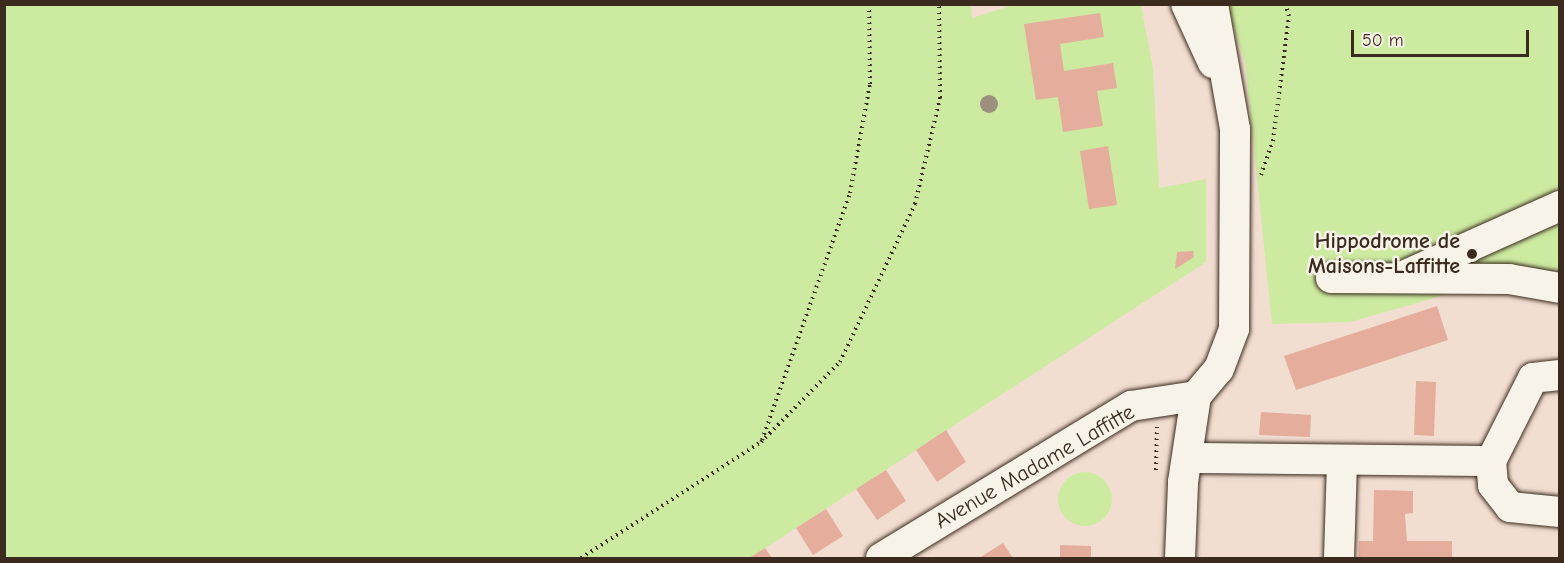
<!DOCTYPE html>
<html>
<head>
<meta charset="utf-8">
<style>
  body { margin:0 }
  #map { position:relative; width:1564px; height:563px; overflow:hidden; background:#f2ded1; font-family:"Comic Neue",sans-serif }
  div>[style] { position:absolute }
  .green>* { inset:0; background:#cdeaa1 }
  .round { border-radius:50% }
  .building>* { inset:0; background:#e5ad9c }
  .path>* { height:4px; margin-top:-2px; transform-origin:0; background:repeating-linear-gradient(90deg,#3b2a1e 0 1.5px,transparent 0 6px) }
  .roads { filter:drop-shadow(0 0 2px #3b2a1e) drop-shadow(0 0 2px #3b2a1e) }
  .minor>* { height:30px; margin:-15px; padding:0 15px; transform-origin:15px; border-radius:15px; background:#f7f3e8 }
  .trees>* { width:18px; height:18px; margin:-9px; border-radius:50%; background:#9d907d }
  .dots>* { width:16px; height:16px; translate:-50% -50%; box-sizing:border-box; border:3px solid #f7f3e8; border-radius:50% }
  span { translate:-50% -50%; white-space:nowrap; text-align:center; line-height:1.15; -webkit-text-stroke:5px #f7f3e8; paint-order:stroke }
  .poi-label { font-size:22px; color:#3b2a1e; font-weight:700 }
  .right { translate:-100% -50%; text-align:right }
  .street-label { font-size:22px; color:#3b2a1e }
  .frame { position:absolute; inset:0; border:6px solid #3b2a1e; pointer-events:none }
  .scale { position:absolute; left:1351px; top:30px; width:178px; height:27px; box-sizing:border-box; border:3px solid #3b2a1e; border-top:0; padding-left:8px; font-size:18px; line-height:21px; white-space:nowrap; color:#3b2a1e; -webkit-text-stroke:4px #f7f3e8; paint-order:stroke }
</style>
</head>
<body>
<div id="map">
  <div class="green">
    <i style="clip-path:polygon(971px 4px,972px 18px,1013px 5px,1141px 5px,1153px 68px,1159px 188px,1206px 179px,1206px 262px,750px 558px,5px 558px,4px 5px)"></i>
    <i style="clip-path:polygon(1226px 5px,1559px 5px,1559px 301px,1469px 288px,1350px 322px,1272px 324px,1245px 62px)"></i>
    <i class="round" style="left:1058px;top:472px;width:54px;height:54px"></i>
  </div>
  <div class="building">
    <i style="clip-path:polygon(1100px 13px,1104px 37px,1060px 44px,1064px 71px,1113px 63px,1117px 88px,1097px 91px,1103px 126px,1063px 132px,1058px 97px,1036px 100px,1024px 24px)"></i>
    <i style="clip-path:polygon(1108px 146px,1117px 205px,1089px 209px,1080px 151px)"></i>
    <i style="clip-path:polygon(1193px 251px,1194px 257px,1175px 269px,1177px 252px)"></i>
    <i style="clip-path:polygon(1437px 306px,1448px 340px,1296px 390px,1284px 356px)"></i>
    <i style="clip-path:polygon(1416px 381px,1436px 382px,1434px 436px,1414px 435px)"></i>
    <i style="clip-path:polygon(1261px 412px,1311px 415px,1310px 437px,1259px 435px)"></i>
    <i style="clip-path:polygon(946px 430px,966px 462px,937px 482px,916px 450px)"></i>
    <i style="clip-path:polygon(886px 470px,906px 501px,877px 520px,856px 489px)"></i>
    <i style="clip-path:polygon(1374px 490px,1413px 491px,1413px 513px,1405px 514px,1407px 541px,1452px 541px,1452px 558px,1358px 558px,1359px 541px,1373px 541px)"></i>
    <i style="clip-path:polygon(826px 509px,843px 536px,813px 555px,796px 528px)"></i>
    <i style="clip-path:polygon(1003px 543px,1013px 558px,979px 558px)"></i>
    <i style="clip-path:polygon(1060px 545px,1091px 546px,1091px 558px,1060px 558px)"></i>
    <i style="clip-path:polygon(765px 548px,772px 558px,749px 558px)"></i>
  </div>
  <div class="path">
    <i style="left:1261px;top:175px;width:36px;rotate:-71deg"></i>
    <i style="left:1273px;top:141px;width:126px;rotate:-82.7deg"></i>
    <i style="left:1289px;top:16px;width:13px;rotate:-108deg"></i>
    <i style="left:762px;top:440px;width:262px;rotate:-70.4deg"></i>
    <i style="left:850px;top:193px;width:111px;rotate:-79.6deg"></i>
    <i style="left:870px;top:84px;width:80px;rotate:-90.7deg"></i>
    <i style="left:1156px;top:470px;width:43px;rotate:-88.7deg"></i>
    <i style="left:581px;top:558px;width:214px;rotate:-32.8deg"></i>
    <i style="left:761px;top:442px;width:112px;rotate:-45.4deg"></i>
    <i style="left:840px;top:362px;width:175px;rotate:-64.6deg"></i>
    <i style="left:915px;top:204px;width:109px;rotate:-76.7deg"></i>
    <i style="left:940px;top:98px;width:94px;rotate:-90.6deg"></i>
  </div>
  <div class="roads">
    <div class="minor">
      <i style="left:1186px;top:4px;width:65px;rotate:65.4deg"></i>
      <i style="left:1408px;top:274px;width:167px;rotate:-24.1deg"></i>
      <i style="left:1331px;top:278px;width:178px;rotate:0.3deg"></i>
      <i style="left:1509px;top:279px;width:52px;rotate:10deg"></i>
      <i style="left:1560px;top:375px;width:27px;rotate:174deg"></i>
      <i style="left:1533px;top:378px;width:93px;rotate:116.8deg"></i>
      <i style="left:1491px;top:461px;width:24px;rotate:85deg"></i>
      <i style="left:1493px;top:485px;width:28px;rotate:52deg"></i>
      <i style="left:1510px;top:507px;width:50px;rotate:5.7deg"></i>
      <i style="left:1196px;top:396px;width:35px;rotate:-50deg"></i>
      <i style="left:1219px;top:369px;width:43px;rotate:-69.4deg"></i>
      <i style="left:1234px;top:329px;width:200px;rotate:-89.7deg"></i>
      <i style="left:1235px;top:129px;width:127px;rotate:-100deg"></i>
      <i style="left:1190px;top:458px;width:301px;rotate:0.6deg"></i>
      <i style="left:881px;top:558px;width:293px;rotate:-31.3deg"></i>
      <i style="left:1131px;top:406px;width:66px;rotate:-8.7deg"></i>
      <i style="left:1180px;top:558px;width:76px;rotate:-87.7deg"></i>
      <i style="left:1183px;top:482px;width:87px;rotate:-81.4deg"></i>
      <i style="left:1339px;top:558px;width:97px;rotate:-88.2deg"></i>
    </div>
  </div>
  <div class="trees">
    <i style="left:989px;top:104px"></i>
  </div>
  <div class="dots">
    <i style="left:1472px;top:254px;background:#3b2a1e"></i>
  </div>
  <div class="poi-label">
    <span class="right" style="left:1460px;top:254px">Hippodrome de<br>Maisons-Laffitte</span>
  </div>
  <div class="street-label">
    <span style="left:1035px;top:467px;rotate:-30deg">Avenue Madame Laffitte</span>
  </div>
  <div class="frame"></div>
  <div class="scale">50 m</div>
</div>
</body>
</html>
